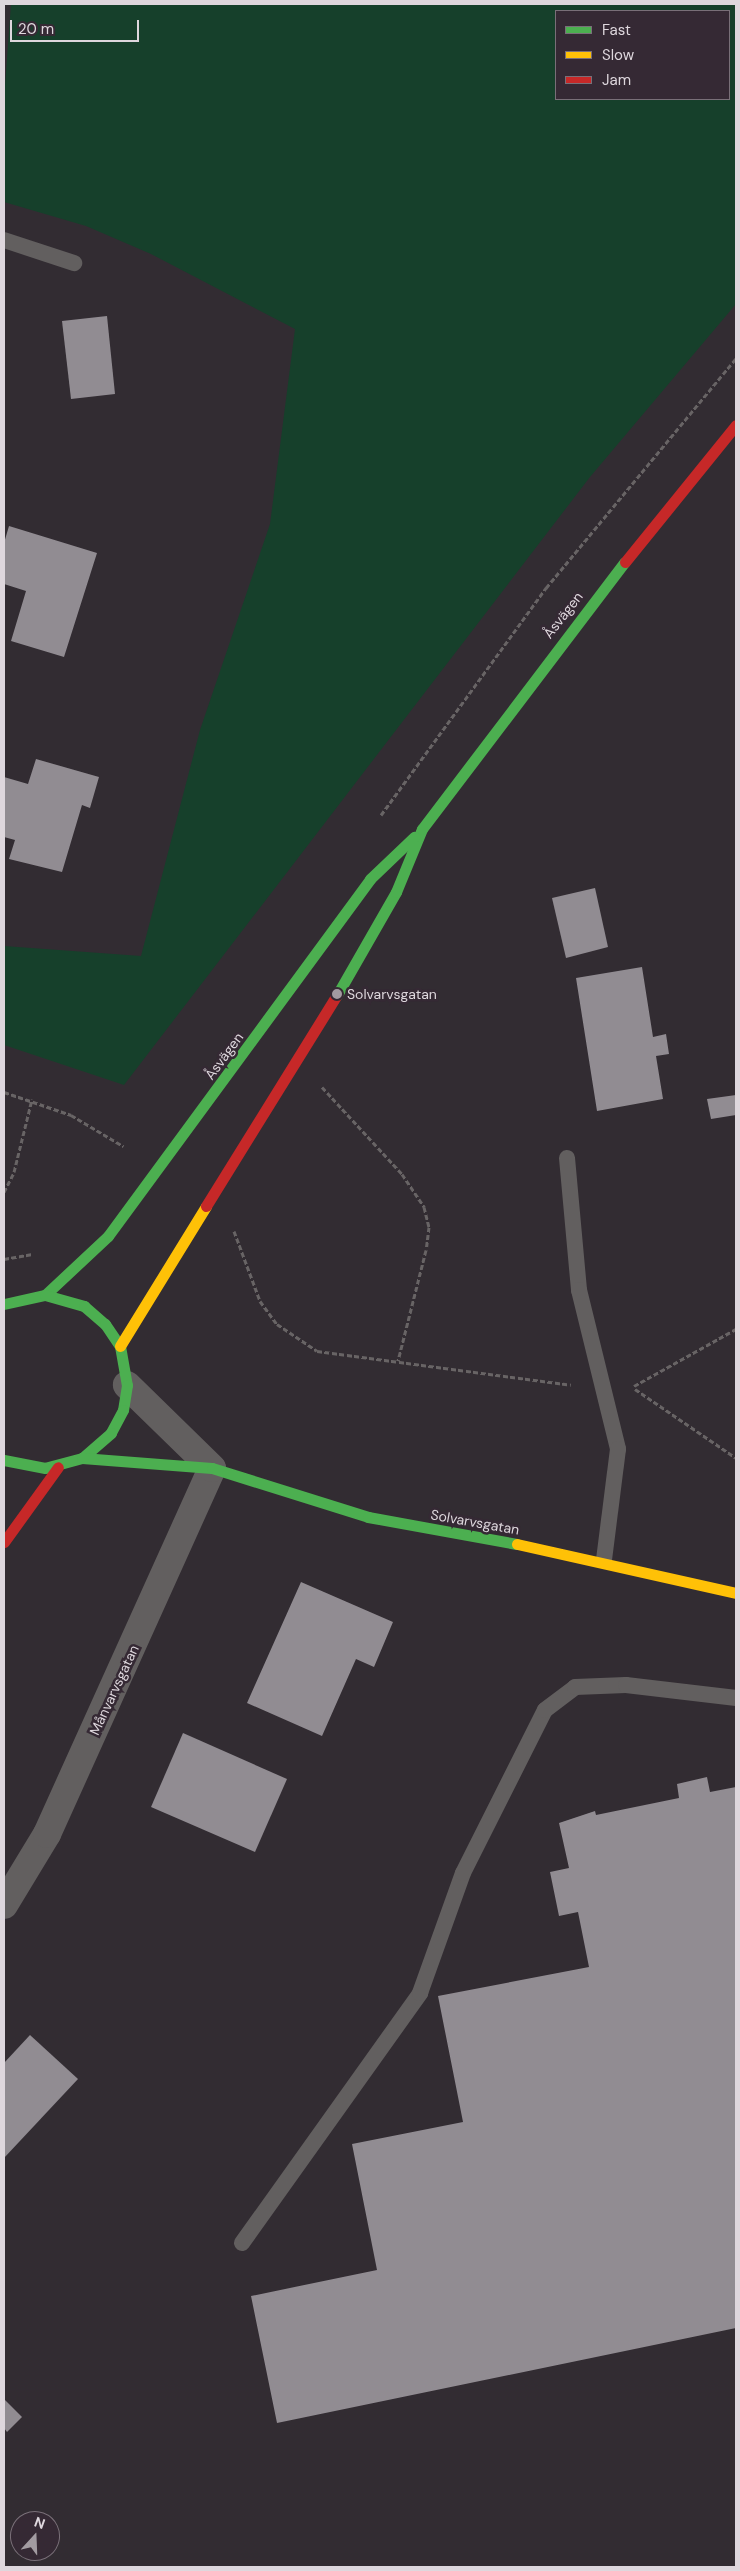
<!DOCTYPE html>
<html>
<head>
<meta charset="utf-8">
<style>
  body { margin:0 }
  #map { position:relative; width:740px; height:2571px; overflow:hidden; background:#322c32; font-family:"DM Sans",sans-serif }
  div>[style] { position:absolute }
  .green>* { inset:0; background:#16402b }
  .building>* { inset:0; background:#918c92 }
  .path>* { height:3px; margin-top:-1.5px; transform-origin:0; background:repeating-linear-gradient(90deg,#686465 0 5px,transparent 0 7.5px) }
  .lane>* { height:16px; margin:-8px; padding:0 8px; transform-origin:8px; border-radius:8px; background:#625f5f }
  .street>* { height:28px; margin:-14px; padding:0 14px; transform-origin:14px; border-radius:14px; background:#625f5f }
  .fast>* { height:11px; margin:-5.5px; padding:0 5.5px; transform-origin:5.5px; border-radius:5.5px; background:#4caf50 }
  .slow>* { height:11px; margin:-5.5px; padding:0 5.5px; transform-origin:5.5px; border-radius:5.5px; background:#ffc107 }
  .jam>* { height:11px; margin:-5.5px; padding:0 5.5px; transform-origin:5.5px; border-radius:5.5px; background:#c62828 }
  .dots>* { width:14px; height:14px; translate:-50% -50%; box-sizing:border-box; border:2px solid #352934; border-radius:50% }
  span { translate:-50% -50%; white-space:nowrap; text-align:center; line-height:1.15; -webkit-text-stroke:5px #352934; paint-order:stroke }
  .street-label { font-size:14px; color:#ded7dd }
  .poi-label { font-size:14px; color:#ded7dd }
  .left { translate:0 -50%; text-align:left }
  .frame { position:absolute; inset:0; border:5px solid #ded7dd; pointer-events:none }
  .legend { position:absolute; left:555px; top:10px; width:175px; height:90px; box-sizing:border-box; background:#352934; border:1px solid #796f78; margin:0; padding:6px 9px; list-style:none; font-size:15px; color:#ded7dd }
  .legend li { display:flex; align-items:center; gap:10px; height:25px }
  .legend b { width:25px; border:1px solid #796f78 }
  .north { position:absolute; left:10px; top:2511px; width:50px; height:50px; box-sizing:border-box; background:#352934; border:1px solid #796f78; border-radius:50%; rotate:20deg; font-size:14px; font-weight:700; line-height:20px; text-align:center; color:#ded7dd }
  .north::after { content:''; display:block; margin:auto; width:18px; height:22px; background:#a29ba1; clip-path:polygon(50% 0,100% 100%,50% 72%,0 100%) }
  .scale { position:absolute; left:10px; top:20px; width:129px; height:22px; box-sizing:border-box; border:2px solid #ded7dd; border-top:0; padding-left:6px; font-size:15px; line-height:18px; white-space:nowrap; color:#ded7dd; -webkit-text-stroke:4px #352934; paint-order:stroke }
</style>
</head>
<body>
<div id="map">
  <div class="green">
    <i style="clip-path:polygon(evenodd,11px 4px,736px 4px,736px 304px,590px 477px,124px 1085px,4px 1045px,4px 946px,141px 956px,200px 730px,270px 524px,295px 329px,151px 254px,86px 226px,4px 202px,4px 99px,11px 4px,556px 11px,729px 11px,729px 99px,556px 99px,556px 11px)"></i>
  </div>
  <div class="building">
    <i style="clip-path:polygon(107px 316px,115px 394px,71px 399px,62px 321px)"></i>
    <i style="clip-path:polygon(9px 526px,97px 553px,64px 657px,11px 641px,26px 591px,4px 584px,4px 543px)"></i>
    <i style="clip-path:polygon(36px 759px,99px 777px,90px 808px,82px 805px,62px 872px,9px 859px,15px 840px,4px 837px,4px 777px,28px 784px)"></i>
    <i style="clip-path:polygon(595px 888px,608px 947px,566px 958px,552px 898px)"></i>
    <i style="clip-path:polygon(642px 967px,653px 1037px,666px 1034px,669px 1054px,656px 1056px,663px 1099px,597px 1111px,576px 978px)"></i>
    <i style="clip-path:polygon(736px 1095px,736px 1115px,711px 1119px,707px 1099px)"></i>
    <i style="clip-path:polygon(301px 1582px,393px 1622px,374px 1667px,356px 1659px,322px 1736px,247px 1703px)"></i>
    <i style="clip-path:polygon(183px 1733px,287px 1779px,255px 1852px,151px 1807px)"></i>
    <i style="clip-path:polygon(707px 1777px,710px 1792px,736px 1787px,736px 2328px,277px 2423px,251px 2296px,377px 2270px,352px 2144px,463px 2122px,438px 1996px,589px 1967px,578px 1912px,559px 1916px,550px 1872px,569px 1868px,559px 1823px,595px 1811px,596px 1815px,679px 1798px,677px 1784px)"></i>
    <i style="clip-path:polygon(30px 2035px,78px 2079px,4px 2158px,4px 2063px)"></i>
    <i style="clip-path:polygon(4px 2399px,22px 2417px,7px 2432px,4px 2428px)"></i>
  </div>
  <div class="path">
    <i style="left:381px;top:815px;width:281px;rotate:-54deg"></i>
    <i style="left:546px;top:588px;width:298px;rotate:-50.4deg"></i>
    <i style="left:322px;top:1087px;width:118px;rotate:47.4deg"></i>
    <i style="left:402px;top:1174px;width:40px;rotate:56deg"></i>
    <i style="left:424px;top:1207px;width:21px;rotate:76deg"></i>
    <i style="left:429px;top:1227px;width:23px;rotate:97deg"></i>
    <i style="left:426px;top:1250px;width:114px;rotate:104.2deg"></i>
    <i style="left:4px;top:1092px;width:71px;rotate:18.9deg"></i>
    <i style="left:71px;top:1115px;width:61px;rotate:30.8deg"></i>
    <i style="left:4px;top:1192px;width:22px;rotate:-63deg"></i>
    <i style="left:14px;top:1172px;width:75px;rotate:-76.1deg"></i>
    <i style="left:234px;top:1231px;width:75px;rotate:69.6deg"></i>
    <i style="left:260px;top:1301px;width:29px;rotate:54deg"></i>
    <i style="left:277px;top:1324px;width:48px;rotate:34deg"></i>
    <i style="left:317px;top:1351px;width:256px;rotate:7.6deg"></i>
    <i style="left:4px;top:1259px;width:29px;rotate:-10deg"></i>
    <i style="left:634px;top:1386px;width:117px;rotate:-29.2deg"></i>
    <i style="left:635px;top:1389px;width:122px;rotate:34.3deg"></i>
  </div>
  <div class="lane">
    <i style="left:4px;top:240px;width:74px;rotate:18.2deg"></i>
    <i style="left:567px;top:1158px;width:133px;rotate:84.8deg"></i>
    <i style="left:579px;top:1290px;width:164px;rotate:76.2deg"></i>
    <i style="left:618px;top:1449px;width:112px;rotate:97.2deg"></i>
    <i style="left:242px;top:2243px;width:307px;rotate:-54.5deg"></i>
    <i style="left:420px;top:1993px;width:127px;rotate:-70.3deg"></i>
    <i style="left:463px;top:1873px;width:182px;rotate:-63.3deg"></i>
    <i style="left:545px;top:1710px;width:38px;rotate:-37deg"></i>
    <i style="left:575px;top:1687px;width:51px;rotate:-2.2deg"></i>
    <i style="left:626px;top:1685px;width:111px;rotate:6.7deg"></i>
  </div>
  <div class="street">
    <i style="left:4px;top:1905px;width:83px;rotate:-58.8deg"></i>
    <i style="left:47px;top:1834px;width:401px;rotate:-65.7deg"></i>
    <i style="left:212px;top:1468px;width:119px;rotate:-135.7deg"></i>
  </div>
  <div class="fast">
    <i style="left:337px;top:995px;width:119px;rotate:-60.2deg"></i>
    <i style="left:396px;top:892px;width:68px;rotate:-67.6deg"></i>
    <i style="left:422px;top:829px;width:335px;rotate:-52.8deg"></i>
    <i style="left:45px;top:1295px;width:86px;rotate:-43.1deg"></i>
    <i style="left:108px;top:1236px;width:443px;rotate:-53.7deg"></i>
    <i style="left:370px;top:879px;width:61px;rotate:-43.7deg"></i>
    <i style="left:4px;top:1304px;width:42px;rotate:-12.4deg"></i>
    <i style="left:45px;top:1295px;width:41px;rotate:15.8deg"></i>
    <i style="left:84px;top:1306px;width:28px;rotate:41deg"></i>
    <i style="left:105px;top:1324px;width:27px;rotate:56deg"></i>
    <i style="left:120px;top:1346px;width:40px;rotate:80deg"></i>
    <i style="left:127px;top:1385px;width:25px;rotate:99deg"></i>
    <i style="left:123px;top:1410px;width:26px;rotate:118deg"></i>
    <i style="left:111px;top:1433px;width:38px;rotate:139deg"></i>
    <i style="left:82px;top:1458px;width:38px;rotate:165deg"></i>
    <i style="left:45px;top:1468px;width:42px;rotate:-169deg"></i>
    <i style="left:82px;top:1458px;width:130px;rotate:4.4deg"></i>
    <i style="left:212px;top:1468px;width:164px;rotate:17.4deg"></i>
    <i style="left:368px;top:1517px;width:151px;rotate:10.3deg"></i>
  </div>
  <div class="slow">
    <i style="left:120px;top:1346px;width:164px;rotate:-58.4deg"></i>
    <i style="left:517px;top:1544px;width:224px;rotate:12.6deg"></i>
  </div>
  <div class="jam">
    <i style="left:625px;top:562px;width:176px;rotate:-51deg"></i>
    <i style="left:206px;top:1206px;width:248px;rotate:-58.2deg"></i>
    <i style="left:4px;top:1542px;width:92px;rotate:-54.2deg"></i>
  </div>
  <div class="dots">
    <i style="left:337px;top:994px;background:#a29ba1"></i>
  </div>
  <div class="street-label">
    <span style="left:563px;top:615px;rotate:-52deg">Åsvägen</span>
    <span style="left:224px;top:1056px;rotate:-54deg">Åsvägen</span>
    <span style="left:475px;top:1522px;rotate:10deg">Solvarvsgatan</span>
    <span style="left:114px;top:1690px;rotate:-65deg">Månvarvsgatan</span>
  </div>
  <div class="poi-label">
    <span class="left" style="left:347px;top:994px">Solvarvsgatan</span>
  </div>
  <div class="frame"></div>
  <ul class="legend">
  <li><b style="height:6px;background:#4caf50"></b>Fast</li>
  <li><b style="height:6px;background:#ffc107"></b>Slow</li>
  <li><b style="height:6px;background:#c62828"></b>Jam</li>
  </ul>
  <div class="north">N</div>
  <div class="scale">20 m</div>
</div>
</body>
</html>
